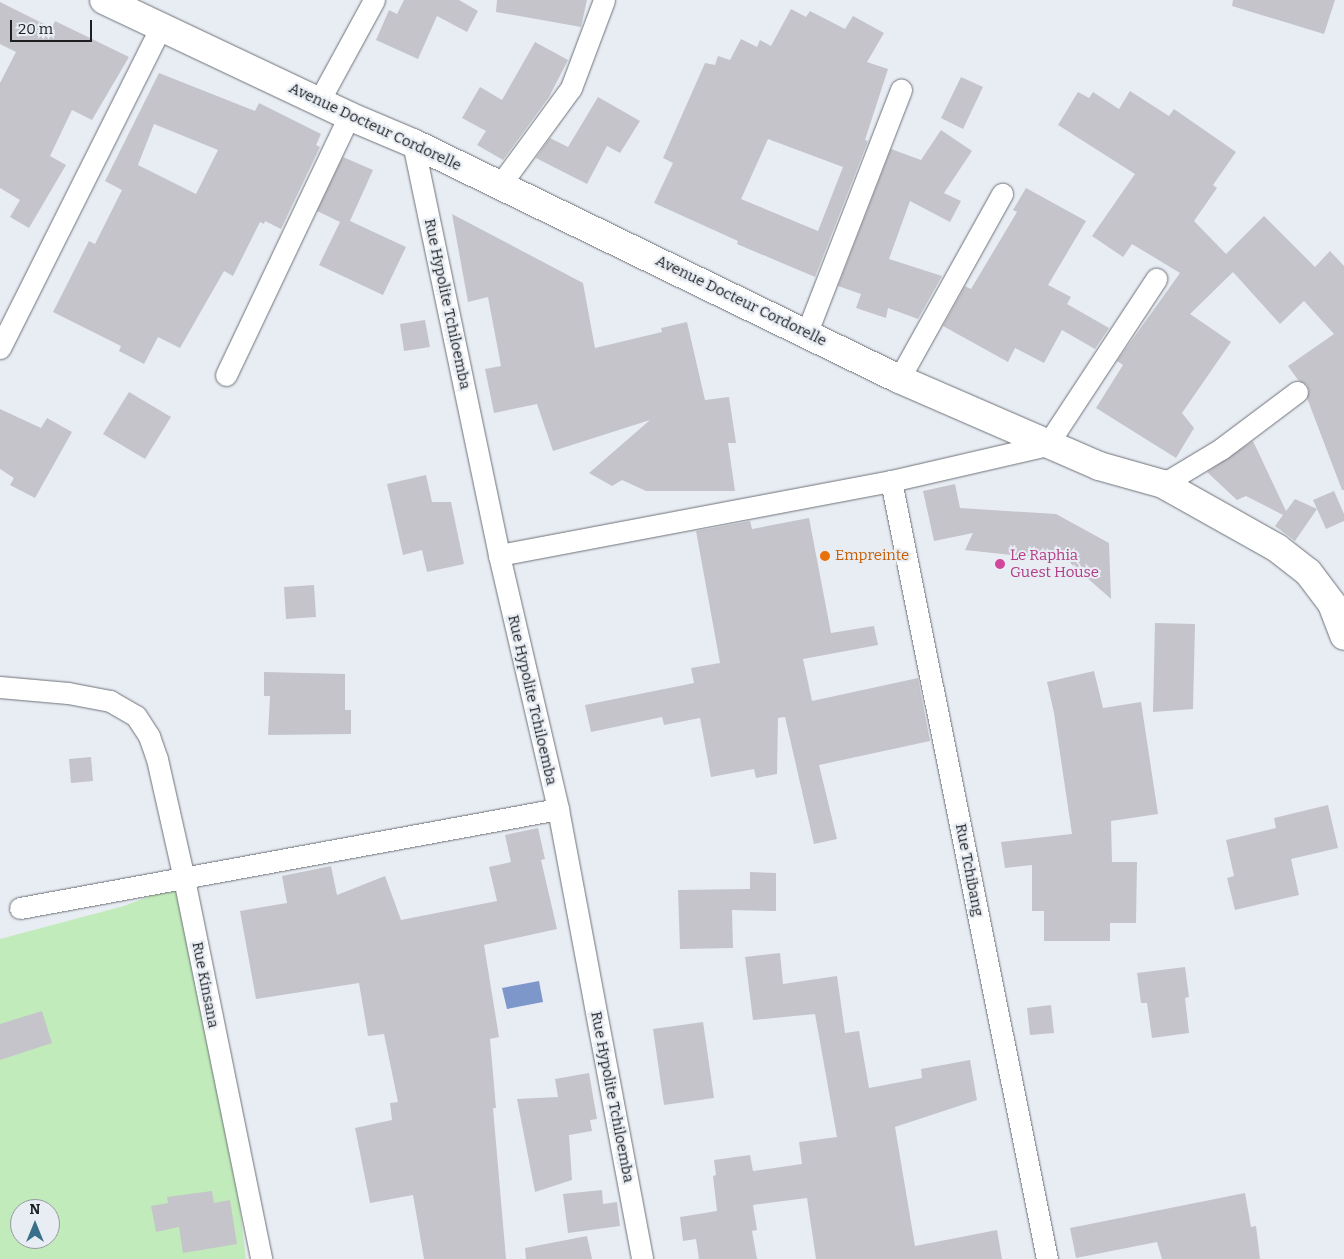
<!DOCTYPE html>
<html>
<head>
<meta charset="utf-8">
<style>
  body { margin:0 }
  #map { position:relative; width:1344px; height:1259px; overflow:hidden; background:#e8edf4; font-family:Bitter,serif }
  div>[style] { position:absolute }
  .green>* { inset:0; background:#c1ebba }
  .water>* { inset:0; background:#7d97ca }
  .building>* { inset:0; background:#c5c4cb }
  .roads { filter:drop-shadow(0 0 1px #6e7278) drop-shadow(0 0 1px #6e7278) }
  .street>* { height:21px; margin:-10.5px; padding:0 10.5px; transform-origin:10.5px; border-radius:10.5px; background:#fff }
  .secondary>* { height:28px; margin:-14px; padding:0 14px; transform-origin:14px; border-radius:14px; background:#fff }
  .dots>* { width:14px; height:14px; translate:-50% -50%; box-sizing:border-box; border:2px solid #e8edf4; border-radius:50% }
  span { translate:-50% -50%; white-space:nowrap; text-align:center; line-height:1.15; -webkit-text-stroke:4px #e8edf4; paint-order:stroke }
  .street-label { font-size:15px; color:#1d1f21 }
  .hotel-label { font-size:15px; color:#b23c85 }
  .left { translate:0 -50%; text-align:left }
  .food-label { font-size:15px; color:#c56008 }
  .north { position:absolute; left:10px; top:1199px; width:50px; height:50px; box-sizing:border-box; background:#e8edf4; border:1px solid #979ba0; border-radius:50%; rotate:0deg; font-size:14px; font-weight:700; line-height:20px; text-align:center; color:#1d1f21 }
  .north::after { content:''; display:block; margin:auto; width:18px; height:22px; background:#396f8b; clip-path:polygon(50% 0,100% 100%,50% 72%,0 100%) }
  .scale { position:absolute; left:10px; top:20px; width:82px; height:22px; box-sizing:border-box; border:2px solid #1d1f21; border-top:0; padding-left:6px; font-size:15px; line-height:18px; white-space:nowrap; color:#1d1f21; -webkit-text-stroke:4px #e8edf4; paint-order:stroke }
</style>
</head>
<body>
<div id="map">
  <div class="green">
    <i style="clip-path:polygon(evenodd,176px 886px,234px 1158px,246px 1259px,0 1259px,0 939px,124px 906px,176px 886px,20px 1209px,50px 1209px,50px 1239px,20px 1239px,20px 1209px)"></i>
  </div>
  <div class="water">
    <i style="clip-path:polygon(539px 981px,543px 1002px,507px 1009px,502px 988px)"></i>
  </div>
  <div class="building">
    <i style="clip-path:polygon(404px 0,459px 0,478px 11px,467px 32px,437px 16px,418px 59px,376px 40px,389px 10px,397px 14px)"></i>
    <i style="clip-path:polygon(497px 0,587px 0,581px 27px,496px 12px)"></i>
    <i style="clip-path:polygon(1233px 0,1335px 0,1324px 34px,1232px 6px)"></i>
    <i style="clip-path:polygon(0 2px,52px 28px,55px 21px,129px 57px,92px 120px,72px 110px,50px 156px,66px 165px,29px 228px,10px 217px,20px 200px,0 188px,0 83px,16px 52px,0 44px)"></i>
    <i style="clip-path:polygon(evenodd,791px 9px,806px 17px,810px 11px,845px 29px,853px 16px,884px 33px,867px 62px,888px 69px,865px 140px,868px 141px,815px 277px,737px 244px,738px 241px,654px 203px,673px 163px,663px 158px,705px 63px,715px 65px,718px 56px,730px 60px,741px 39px,757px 47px,760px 40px,771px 46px,791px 9px,768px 139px,843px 167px,818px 231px,741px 199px,768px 139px)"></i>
    <i style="clip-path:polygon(535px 42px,568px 60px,549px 97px,503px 160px,477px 145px,486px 131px,462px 118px,480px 87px,502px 100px)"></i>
    <i style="clip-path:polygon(evenodd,159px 73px,255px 111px,259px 103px,321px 134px,316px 145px,320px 147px,281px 229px,265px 221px,264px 224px,260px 222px,233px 276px,224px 271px,180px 348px,158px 337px,144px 364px,119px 351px,121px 346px,53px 312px,89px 241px,95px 244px,122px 190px,105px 181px,159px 73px,154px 124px,218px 150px,196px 194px,138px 165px,154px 124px)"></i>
    <i style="clip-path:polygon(961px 77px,983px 87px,963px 129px,941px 118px)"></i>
    <i style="clip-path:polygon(1130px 91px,1169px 116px,1174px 109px,1236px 152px,1213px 185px,1217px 188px,1194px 221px,1226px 254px,1264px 216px,1315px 267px,1330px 251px,1344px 266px,1344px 490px,1342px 490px,1307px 398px,1309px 391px,1307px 385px,1298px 380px,1288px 366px,1334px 334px,1304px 301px,1280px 324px,1233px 272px,1190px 314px,1231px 342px,1182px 413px,1194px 428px,1176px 458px,1096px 408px,1123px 365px,1117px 361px,1180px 273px,1132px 244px,1123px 257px,1092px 236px,1135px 174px,1058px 125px,1078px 92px,1089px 98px,1093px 92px,1119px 109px)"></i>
    <i style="clip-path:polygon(598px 97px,640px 121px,620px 153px,607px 146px,587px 184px,536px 158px,550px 138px,568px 147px)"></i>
    <i style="clip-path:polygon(941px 130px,972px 151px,944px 193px,961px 201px,950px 222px,910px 201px,889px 259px,942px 276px,918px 319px,888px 308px,886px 318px,856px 308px,861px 294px,838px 286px,891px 149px,921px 160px)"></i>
    <i style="clip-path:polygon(343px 157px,373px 170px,350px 221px,406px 247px,383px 295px,319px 265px,340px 222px,317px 211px)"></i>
    <i style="clip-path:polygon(1026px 188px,1086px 221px,1048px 285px,1071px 297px,1067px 304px,1109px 328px,1095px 349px,1062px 330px,1044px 363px,1015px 348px,1008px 362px,943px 326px,965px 286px,971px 289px,1017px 212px,1013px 210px)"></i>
    <i style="clip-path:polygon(452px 214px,583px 283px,595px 348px,662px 332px,661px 328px,687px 322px,705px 400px,729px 397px,736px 443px,728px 443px,735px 491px,646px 491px,622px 480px,612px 486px,589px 473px,650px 420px,553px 451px,537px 404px,494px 413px,485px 369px,501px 366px,488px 297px,468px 302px)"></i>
    <i style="clip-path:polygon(425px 320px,430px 347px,404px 351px,400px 324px)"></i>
    <i style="clip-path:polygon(129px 392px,171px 417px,145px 459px,103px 434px)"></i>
    <i style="clip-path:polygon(0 409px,41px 428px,47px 418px,72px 432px,35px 498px,10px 485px,14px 478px,0 469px)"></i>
    <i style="clip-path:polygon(1253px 441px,1286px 511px,1295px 499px,1317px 509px,1295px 541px,1275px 526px,1283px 515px,1246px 496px,1237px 500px,1207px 472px)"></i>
    <i style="clip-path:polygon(426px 475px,432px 502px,451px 502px,464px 564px,427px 572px,422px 550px,403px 555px,387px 484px)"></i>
    <i style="clip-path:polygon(955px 484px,960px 508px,1056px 514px,1109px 543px,1111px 599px,1068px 561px,965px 550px,973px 533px,934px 541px,923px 491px)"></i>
    <i style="clip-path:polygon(1334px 491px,1344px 514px,1344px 521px,1326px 529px,1313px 500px)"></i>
    <i style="clip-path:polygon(809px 518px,831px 633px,874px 626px,878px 645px,803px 659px,812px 701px,918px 678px,930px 741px,819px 765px,837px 839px,814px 844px,785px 717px,778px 718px,777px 774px,756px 778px,754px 769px,711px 777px,700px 718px,664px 725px,662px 717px,591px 732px,585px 705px,694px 683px,691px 668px,720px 663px,696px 531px,750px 521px,752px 529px)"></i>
    <i style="clip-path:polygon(314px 585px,316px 617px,286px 619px,284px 587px)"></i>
    <i style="clip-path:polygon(1155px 623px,1195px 624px,1193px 709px,1153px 712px)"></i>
    <i style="clip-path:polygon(1094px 671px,1103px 708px,1141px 702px,1158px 814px,1111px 821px,1112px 862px,1137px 862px,1136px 923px,1110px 923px,1110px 941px,1044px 941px,1044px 911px,1032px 911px,1032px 865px,1005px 868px,1001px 842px,1072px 834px,1054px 713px,1047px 682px)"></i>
    <i style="clip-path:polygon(264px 672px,345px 674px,345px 710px,351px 710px,351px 734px,268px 735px,270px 696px,264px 696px)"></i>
    <i style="clip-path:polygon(91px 757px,93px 781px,71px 783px,69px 759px)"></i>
    <i style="clip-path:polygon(1328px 805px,1338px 848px,1291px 859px,1299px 895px,1235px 910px,1227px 878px,1234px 876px,1226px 840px,1276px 828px,1274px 818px)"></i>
    <i style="clip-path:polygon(538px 828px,545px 859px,541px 860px,557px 929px,484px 945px,499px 1037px,490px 1039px,496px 1108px,493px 1108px,506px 1259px,424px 1259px,413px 1195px,370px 1203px,355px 1128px,392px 1120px,390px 1103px,398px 1102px,384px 1034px,368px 1036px,359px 983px,256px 999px,240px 911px,287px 903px,282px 876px,331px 866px,337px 895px,385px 876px,401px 920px,497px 901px,489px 867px,511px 862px,505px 835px)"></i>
    <i style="clip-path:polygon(750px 872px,776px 873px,776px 911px,732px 910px,733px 948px,680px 949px,678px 890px,750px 889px)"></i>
    <i style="clip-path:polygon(780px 953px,783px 984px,837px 976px,845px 1033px,859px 1031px,869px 1088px,922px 1078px,921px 1069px,970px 1060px,977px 1100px,895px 1127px,915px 1246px,997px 1230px,1002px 1259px,816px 1259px,807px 1198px,753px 1205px,757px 1230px,752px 1231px,757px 1259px,699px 1259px,696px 1239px,683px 1241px,680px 1217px,717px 1211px,713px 1176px,716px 1175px,714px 1160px,750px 1155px,753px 1171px,802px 1164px,799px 1142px,837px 1137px,815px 1014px,753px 1020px,745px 957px)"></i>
    <i style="clip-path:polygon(1185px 967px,1189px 997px,1185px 998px,1189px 1033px,1152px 1038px,1147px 1003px,1141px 1003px,1137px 973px)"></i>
    <i style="clip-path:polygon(1051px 1005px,1054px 1033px,1030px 1035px,1027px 1008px)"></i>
    <i style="clip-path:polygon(42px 1011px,52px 1043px,0 1060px,0 1024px)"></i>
    <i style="clip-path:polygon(703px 1022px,714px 1098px,664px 1105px,653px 1029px)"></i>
    <i style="clip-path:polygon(589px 1073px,597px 1119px,590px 1120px,592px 1131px,569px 1135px,572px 1180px,535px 1192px,517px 1099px,558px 1097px,555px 1079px)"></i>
    <i style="clip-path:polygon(602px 1190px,603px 1204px,617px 1202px,620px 1226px,568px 1233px,563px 1194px)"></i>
    <i style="clip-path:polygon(212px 1191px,214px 1203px,230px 1200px,237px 1244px,183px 1253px,179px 1227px,156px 1232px,151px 1206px,168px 1203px,167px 1197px)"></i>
    <i style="clip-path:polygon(1245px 1193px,1251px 1227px,1256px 1226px,1260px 1259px,1162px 1259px,1157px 1242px,1076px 1258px,1070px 1228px)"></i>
    <i style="clip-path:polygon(587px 1236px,592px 1259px,526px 1259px,525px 1248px)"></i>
  </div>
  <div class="roads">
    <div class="street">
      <i style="left:319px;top:101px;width:115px;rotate:-61.4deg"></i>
      <i style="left:413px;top:143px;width:421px;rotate:78.2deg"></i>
      <i style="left:499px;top:555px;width:261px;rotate:76.9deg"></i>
      <i style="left:558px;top:809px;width:458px;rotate:79.4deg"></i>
      <i style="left:500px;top:185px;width:120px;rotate:-53.8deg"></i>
      <i style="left:571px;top:88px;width:94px;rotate:-69.4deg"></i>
      <i style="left:807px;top:332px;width:260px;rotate:-68.8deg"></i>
      <i style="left:0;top:348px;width:359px;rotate:-63.4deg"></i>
      <i style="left:226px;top:375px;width:287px;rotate:-64.6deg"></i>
      <i style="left:899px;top:379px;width:212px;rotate:-60.9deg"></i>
      <i style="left:891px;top:481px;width:793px;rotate:78.66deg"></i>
      <i style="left:1163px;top:484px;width:68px;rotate:-31.1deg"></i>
      <i style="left:1221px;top:449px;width:95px;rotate:-36.9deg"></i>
      <i style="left:499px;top:555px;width:399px;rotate:-10.7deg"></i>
      <i style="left:891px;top:481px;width:160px;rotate:-13deg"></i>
      <i style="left:1047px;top:445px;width:199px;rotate:-56.7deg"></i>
      <i style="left:0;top:687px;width:68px;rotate:5deg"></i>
      <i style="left:68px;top:693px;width:43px;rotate:10.8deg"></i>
      <i style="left:110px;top:701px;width:30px;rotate:30deg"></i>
      <i style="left:136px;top:716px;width:24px;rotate:57deg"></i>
      <i style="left:149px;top:736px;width:24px;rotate:71deg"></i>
      <i style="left:157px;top:759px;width:123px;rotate:77.3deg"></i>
      <i style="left:184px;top:879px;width:388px;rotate:78.5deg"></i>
      <i style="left:20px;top:908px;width:547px;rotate:-10.43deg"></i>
    </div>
    <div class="secondary">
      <i style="left:104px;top:0;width:271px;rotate:25.3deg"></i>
      <i style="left:349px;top:116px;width:69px;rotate:22.9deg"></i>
      <i style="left:413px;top:143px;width:540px;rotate:25.9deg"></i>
      <i style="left:899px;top:379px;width:218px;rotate:23.5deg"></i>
      <i style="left:1099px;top:466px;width:66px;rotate:15.7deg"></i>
      <i style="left:1163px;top:484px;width:131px;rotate:29.3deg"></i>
      <i style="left:1277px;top:548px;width:39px;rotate:38deg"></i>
      <i style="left:1308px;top:572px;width:40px;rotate:53deg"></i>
      <i style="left:1332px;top:604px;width:34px;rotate:69deg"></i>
    </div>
  </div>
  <div class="dots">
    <i style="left:825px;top:556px;background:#e8710a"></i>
    <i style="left:1000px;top:564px;background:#d1479c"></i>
  </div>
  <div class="street-label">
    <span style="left:375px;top:127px;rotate:25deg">Avenue Docteur Cordorelle</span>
    <span style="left:741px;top:301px;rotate:26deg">Avenue Docteur Cordorelle</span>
    <span style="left:447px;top:304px;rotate:78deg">Rue Hypolite Tchiloemba</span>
    <span style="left:532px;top:700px;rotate:77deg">Rue Hypolite Tchiloemba</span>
    <span style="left:969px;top:870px;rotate:79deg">Rue Tchibang</span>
    <span style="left:205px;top:985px;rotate:79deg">Rue Kinsana</span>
    <span style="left:612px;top:1097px;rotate:79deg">Rue Hypolite Tchiloemba</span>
  </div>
  <div class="hotel-label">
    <span class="left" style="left:1010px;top:564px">Le Raphia<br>Guest House</span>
  </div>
  <div class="food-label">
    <span class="left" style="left:835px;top:556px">Empreinte</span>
  </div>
  <div class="north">N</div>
  <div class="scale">20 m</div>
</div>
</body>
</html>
